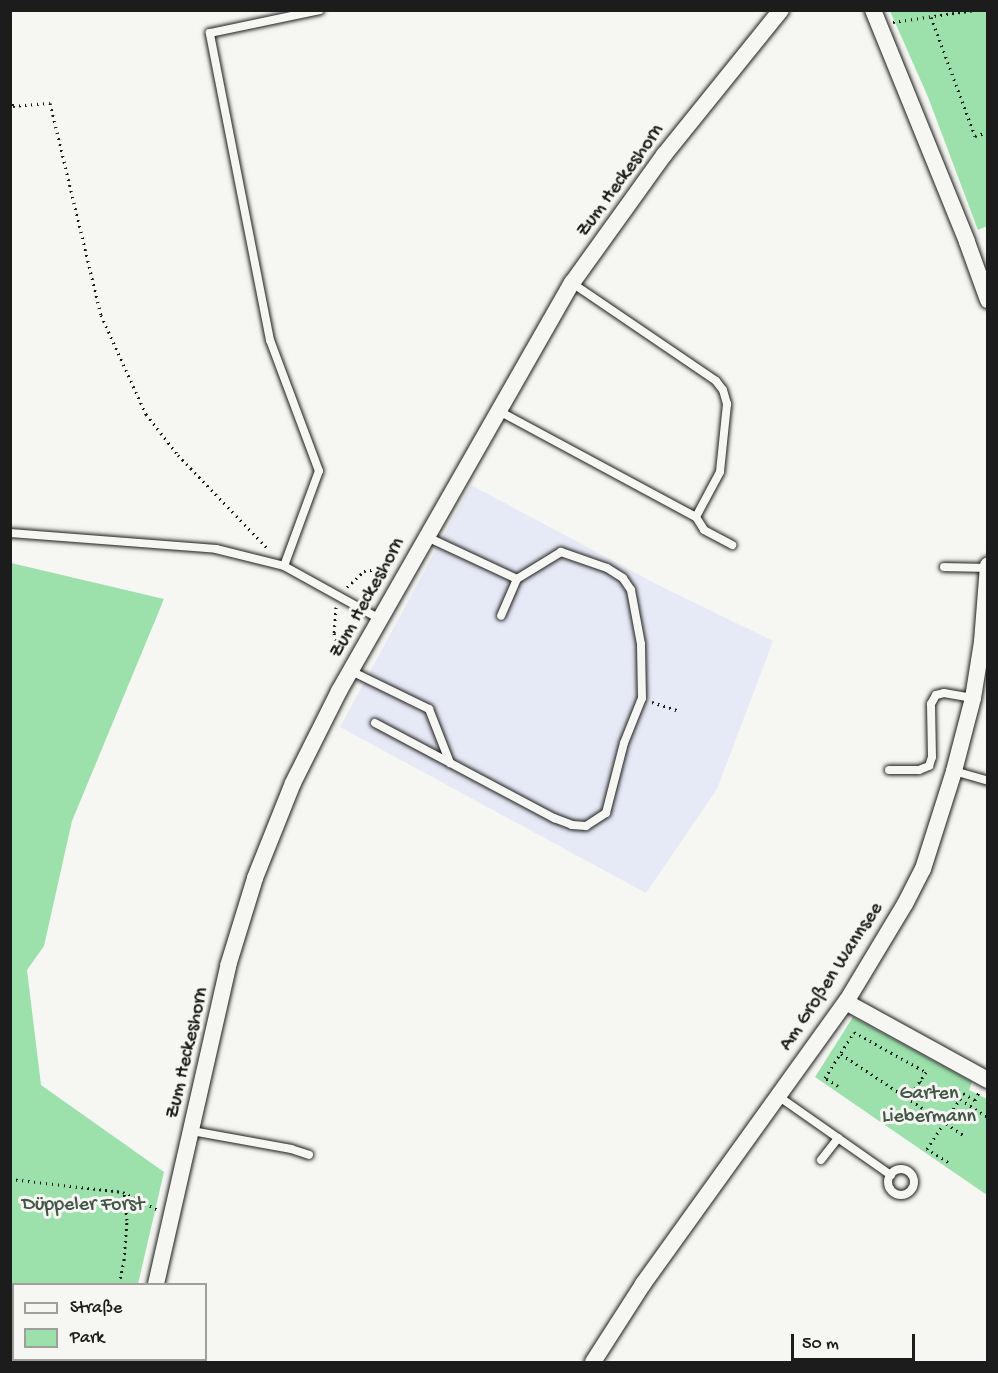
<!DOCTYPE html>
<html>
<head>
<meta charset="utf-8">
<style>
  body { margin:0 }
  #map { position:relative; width:998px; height:1373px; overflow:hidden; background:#f6f6f2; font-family:"Gochi Hand",sans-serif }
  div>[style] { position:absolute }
  .built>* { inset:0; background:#e6eaf6 }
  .green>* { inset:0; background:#9ce0ac }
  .path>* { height:3px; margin-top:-1.5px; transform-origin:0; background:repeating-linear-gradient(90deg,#1c1c1c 0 1.5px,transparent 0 6px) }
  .roads { filter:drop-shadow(0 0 2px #1c1c1c) drop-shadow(0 0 2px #1c1c1c) }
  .lane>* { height:8px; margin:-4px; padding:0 4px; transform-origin:4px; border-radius:4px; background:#f6f6f2 }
  .lane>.ring { margin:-4px; padding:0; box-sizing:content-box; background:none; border:8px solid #f6f6f2; border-radius:50% }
  .street>* { height:16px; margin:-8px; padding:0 8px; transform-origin:8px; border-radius:8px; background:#f6f6f2 }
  span { translate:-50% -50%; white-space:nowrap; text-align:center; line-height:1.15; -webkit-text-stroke:6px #f6f6f2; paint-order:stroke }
  .street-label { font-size:20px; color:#1c1c1c }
  .park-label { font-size:20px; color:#425747 }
  .frame { position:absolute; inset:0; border:12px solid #1c1c1c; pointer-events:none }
  .legend { position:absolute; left:12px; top:1283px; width:195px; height:78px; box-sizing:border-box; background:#f6f6f2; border:2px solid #9f9f9c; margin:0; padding:8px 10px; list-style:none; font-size:18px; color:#1c1c1c }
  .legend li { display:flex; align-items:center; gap:12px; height:30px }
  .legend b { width:30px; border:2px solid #9f9f9c }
  .scale { position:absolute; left:791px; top:1334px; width:124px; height:27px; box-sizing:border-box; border:3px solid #1c1c1c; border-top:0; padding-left:8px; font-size:18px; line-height:21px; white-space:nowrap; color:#1c1c1c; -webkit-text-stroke:4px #f6f6f2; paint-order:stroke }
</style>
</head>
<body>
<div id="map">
  <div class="built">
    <i style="clip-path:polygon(471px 485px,658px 585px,773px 641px,717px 789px,646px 893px,340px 727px)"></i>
  </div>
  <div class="green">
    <i style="clip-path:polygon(890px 11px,987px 11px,987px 226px,978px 230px,928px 97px)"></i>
    <i style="clip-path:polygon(11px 563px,164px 599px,72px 821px,44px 946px,27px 970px,41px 1085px,164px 1172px,138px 1284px,14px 1284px,14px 1360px,120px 1360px,120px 1362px,11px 1362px)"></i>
    <i style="clip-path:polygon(853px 1017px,972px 1082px,969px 1090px,987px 1099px,987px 1195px,815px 1077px)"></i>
  </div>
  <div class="path">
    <i style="left:931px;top:17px;width:127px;rotate:69.7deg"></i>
    <i style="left:975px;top:136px;width:14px;rotate:-17deg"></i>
    <i style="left:893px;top:22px;width:83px;rotate:-8.3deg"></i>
    <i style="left:10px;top:98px;width:9px;rotate:69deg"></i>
    <i style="left:13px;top:106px;width:37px;rotate:-5deg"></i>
    <i style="left:50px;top:103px;width:218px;rotate:76.5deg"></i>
    <i style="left:101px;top:315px;width:109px;rotate:65.6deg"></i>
    <i style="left:146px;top:414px;width:52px;rotate:52deg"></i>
    <i style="left:178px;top:455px;width:132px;rotate:46.2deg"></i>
    <i style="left:347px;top:587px;width:23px;rotate:-43deg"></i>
    <i style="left:364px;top:571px;width:27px;rotate:-8deg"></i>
    <i style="left:336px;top:607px;width:26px;rotate:94deg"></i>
    <i style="left:334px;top:633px;width:24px;rotate:73deg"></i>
    <i style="left:652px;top:702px;width:26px;rotate:18deg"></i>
    <i style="left:841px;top:1054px;width:149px;rotate:33.5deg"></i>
    <i style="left:838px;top:1086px;width:15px;rotate:-148deg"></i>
    <i style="left:825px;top:1078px;width:54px;rotate:-57.8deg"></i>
    <i style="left:854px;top:1032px;width:82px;rotate:29.1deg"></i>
    <i style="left:926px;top:1072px;width:11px;rotate:124deg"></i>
    <i style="left:950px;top:1091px;width:5px;rotate:-53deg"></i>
    <i style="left:953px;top:1087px;width:26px;rotate:31deg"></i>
    <i style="left:975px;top:1100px;width:9px;rotate:-63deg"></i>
    <i style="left:908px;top:1098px;width:21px;rotate:-55deg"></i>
    <i style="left:920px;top:1081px;width:4px;rotate:45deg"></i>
    <i style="left:948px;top:1162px;width:25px;rotate:-148deg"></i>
    <i style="left:927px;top:1149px;width:60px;rotate:-56.6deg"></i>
    <i style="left:960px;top:1099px;width:33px;rotate:33deg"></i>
    <i style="left:10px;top:1179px;width:114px;rotate:6.6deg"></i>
    <i style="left:123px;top:1192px;width:38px;rotate:27deg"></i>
    <i style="left:119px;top:1284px;width:25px;rotate:-78deg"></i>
    <i style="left:124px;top:1260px;width:40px;rotate:-85.7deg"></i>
    <i style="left:127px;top:1220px;width:28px;rotate:-96deg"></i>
    <i style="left:102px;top:1362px;width:2px;rotate:-63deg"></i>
  </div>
  <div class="roads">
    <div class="lane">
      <i style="left:572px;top:283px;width:174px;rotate:34.2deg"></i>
      <i style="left:716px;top:381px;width:11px;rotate:52deg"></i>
      <i style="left:723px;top:390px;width:15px;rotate:74deg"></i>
      <i style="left:727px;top:404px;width:68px;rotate:95.9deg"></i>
      <i style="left:720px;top:472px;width:51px;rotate:118.1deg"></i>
      <i style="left:497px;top:410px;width:226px;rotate:28.3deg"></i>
      <i style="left:696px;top:517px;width:15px;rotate:58deg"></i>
      <i style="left:704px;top:530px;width:32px;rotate:28deg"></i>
      <i style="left:10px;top:533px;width:207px;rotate:4.4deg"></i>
      <i style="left:216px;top:549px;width:70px;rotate:14deg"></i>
      <i style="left:284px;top:566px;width:101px;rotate:-69.8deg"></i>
      <i style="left:319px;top:471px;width:140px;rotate:-110.5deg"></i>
      <i style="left:270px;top:340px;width:313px;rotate:-101.1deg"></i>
      <i style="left:210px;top:33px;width:112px;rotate:-11.8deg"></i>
      <i style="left:427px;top:537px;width:99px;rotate:25deg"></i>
      <i style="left:517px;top:579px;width:40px;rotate:113.4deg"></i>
      <i style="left:284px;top:566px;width:110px;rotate:28.9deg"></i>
      <i style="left:944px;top:567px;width:43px;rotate:1.3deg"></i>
      <i style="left:351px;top:671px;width:87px;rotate:26deg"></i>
      <i style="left:429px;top:709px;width:58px;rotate:68.7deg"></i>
      <i style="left:375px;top:723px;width:203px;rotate:28deg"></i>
      <i style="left:554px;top:818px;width:19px;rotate:21deg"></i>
      <i style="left:572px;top:825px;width:14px;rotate:4deg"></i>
      <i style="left:586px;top:826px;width:24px;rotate:-33deg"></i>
      <i style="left:606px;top:813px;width:72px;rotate:-75.6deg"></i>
      <i style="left:624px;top:743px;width:48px;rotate:-68.2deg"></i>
      <i style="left:642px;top:698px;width:54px;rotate:-91.1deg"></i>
      <i style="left:641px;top:644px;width:55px;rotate:-100.5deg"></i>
      <i style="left:631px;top:590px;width:14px;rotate:-124deg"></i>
      <i style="left:623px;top:578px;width:19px;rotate:-148deg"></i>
      <i style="left:607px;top:568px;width:49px;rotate:-160.8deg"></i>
      <i style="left:561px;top:552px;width:52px;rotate:148.5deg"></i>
      <i style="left:889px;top:770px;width:30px"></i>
      <i style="left:919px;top:770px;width:11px;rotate:-22deg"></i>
      <i style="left:929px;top:766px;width:9px;rotate:-72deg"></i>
      <i style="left:932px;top:757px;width:53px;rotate:-91.1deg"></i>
      <i style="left:931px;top:704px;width:10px;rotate:-61deg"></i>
      <i style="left:936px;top:695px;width:8px;rotate:-14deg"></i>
      <i style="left:944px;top:693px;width:29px;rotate:10deg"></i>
      <i style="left:954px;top:771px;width:35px;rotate:16deg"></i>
      <i style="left:778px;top:1096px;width:138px;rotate:35deg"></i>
      <i style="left:192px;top:1131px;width:101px;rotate:10.3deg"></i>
      <i style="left:291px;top:1149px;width:19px;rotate:18deg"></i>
      <i style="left:821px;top:1160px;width:28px;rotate:-52deg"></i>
      <i class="ring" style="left:888px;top:1169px;width:18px;height:18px"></i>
    </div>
    <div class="street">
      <i style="left:873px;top:10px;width:250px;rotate:67.9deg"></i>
      <i style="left:967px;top:242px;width:62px;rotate:70.1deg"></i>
      <i style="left:846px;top:1002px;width:162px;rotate:28.8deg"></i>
      <i style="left:156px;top:1284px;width:326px;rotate:-77.2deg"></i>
      <i style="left:228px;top:966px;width:92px;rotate:-72.9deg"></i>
      <i style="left:255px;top:878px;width:102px;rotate:-68.2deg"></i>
      <i style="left:293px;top:783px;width:103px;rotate:-63.4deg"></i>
      <i style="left:339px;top:691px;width:470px;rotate:-60.3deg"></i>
      <i style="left:572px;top:283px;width:158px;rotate:-54.3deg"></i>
      <i style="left:664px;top:155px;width:186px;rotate:-51.1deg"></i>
      <i style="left:138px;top:1362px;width:2px;rotate:-63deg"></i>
      <i style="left:593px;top:1362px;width:93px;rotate:-57.3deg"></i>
      <i style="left:643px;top:1284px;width:347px;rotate:-54.3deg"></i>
      <i style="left:846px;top:1002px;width:114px;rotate:-59deg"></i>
      <i style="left:905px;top:904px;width:39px;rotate:-63deg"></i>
      <i style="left:923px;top:869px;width:103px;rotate:-72.4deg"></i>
      <i style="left:954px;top:771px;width:75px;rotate:-75.4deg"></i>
      <i style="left:973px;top:698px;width:57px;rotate:-80.9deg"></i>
      <i style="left:982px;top:642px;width:77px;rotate:-85.5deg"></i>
    </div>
  </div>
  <div class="street-label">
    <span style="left:621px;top:181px;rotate:-54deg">Zum Heckeshorn</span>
    <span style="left:368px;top:598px;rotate:-61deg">Zum Heckeshorn</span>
    <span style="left:832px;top:977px;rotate:-57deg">Am Großen Wannsee</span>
    <span style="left:188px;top:1053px;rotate:-77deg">Zum Heckeshorn</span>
  </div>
  <div class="park-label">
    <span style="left:929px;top:1106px">Garten<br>Liebermann</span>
    <span style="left:83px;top:1205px">Düppeler Forst</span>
  </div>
  <div class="frame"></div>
  <ul class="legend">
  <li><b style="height:8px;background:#f6f6f2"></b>Straße</li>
  <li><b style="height:16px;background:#9ce0ac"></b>Park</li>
  </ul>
  <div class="scale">50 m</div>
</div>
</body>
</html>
